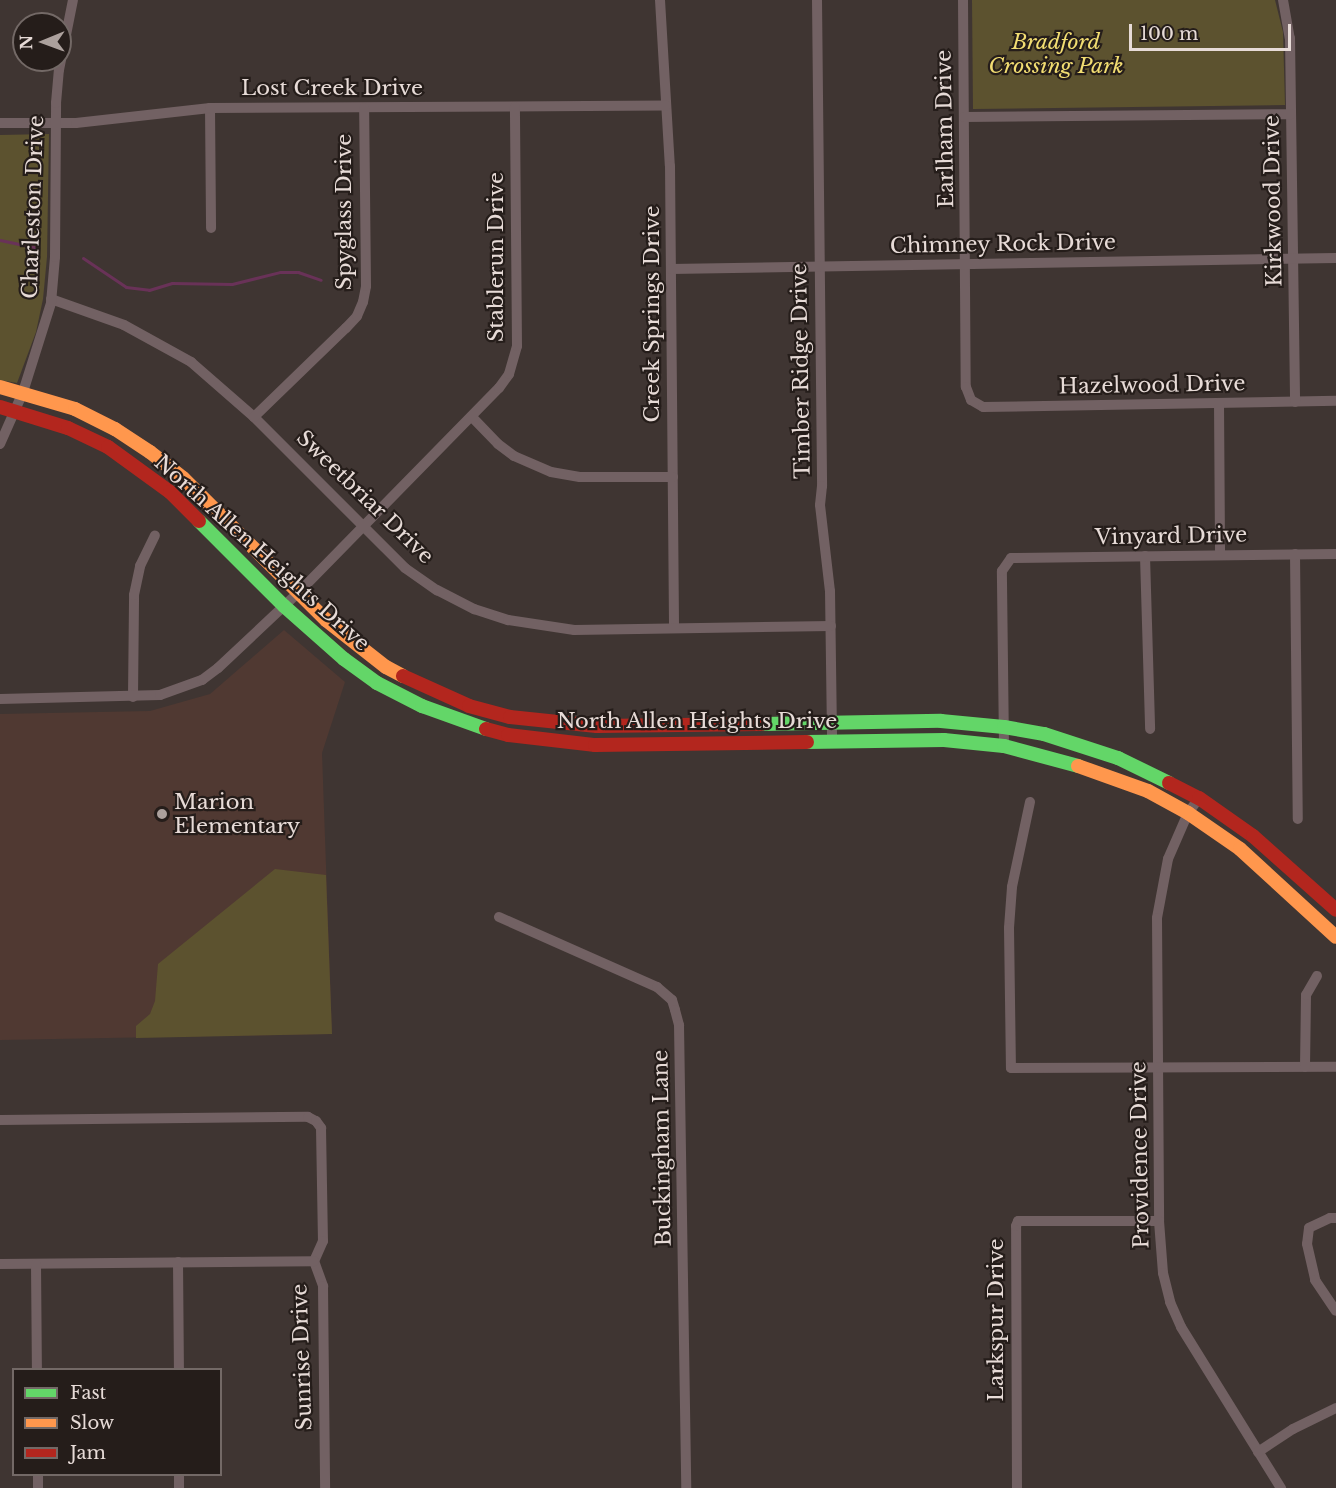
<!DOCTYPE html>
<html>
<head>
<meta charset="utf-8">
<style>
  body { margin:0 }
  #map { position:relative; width:1336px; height:1488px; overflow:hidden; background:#3f3532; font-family:"Libre Baskerville",serif }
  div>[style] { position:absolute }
  .built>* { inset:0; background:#503932 }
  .green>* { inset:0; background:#5c522f }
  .stream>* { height:3px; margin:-1.5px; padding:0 1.5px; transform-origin:1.5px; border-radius:1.5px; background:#693258 }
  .street>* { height:10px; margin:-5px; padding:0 5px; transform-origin:5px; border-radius:5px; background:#726163 }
  .fast>* { height:14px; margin:-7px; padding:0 7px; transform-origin:7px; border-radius:7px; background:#63d668 }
  .slow>* { height:14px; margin:-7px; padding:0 7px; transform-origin:7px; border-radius:7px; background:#ff974d }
  .jam>* { height:14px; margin:-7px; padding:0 7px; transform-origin:7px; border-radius:7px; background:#b3261e }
  .dots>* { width:16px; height:16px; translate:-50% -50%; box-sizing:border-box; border:3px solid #251d1a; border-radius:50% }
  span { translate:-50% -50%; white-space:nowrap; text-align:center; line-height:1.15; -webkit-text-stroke:4.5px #251d1a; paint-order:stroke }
  .park-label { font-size:21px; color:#f2dd72; font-style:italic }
  .street-label { font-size:21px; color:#e7dbd7 }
  .poi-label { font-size:21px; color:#e7dbd7 }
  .left { translate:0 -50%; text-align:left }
  .legend { position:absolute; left:12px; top:1368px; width:210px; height:108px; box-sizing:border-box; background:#251d1a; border:2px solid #736966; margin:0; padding:8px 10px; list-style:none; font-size:18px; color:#e7dbd7 }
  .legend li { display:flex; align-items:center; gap:12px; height:30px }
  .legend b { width:30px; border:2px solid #736966 }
  .north { position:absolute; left:12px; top:12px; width:60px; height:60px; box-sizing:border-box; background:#251d1a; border:2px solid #736966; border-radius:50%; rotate:269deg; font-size:16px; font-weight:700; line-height:24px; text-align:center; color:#e7dbd7 }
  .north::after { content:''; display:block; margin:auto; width:21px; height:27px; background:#aca19d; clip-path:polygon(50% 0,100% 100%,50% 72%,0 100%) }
  .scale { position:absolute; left:1129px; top:24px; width:162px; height:27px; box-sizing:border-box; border:3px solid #e7dbd7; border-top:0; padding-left:8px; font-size:18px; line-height:21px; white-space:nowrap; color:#e7dbd7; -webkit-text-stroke:4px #251d1a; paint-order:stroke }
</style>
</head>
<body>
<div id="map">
  <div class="built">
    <i style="clip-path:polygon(284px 630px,345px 682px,322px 753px,332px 1034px,0 1040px,0 714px,150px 711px,210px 694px)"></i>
  </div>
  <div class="green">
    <i style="clip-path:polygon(972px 0,1275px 0,1283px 32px,1285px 105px,973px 109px)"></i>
    <i style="clip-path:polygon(49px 134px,47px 257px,43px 299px,36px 332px,17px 383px,0 380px,0 135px)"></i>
    <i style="clip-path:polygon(275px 869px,326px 875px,332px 1034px,136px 1038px,136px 1026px,150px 1014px,155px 1001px,158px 964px)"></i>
  </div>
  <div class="stream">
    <i style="left:0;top:240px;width:35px;rotate:12deg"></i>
    <i style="left:83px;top:258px;width:52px;rotate:34deg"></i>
    <i style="left:126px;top:287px;width:23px;rotate:7deg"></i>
    <i style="left:149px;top:290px;width:24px;rotate:-17deg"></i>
    <i style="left:172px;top:283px;width:60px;rotate:1deg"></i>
    <i style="left:232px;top:284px;width:49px;rotate:-14deg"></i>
    <i style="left:280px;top:272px;width:18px"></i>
    <i style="left:298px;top:272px;width:24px;rotate:19deg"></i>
  </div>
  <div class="street">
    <i style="left:660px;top:0;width:166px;rotate:86.6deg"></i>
    <i style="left:670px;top:166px;width:462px;rotate:89.5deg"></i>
    <i style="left:817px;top:0;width:486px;rotate:89.4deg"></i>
    <i style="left:822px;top:486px;width:19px;rotate:96deg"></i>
    <i style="left:820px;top:505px;width:87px;rotate:83.4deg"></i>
    <i style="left:830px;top:591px;width:151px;rotate:89.2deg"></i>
    <i style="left:963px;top:0;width:387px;rotate:89.6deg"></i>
    <i style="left:966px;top:387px;width:14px;rotate:69deg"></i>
    <i style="left:971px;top:400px;width:14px;rotate:30deg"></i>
    <i style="left:983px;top:407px;width:353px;rotate:-1deg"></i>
    <i style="left:1283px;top:0;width:39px;rotate:80deg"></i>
    <i style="left:1290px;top:38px;width:364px;rotate:89.2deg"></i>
    <i style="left:210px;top:108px;width:120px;rotate:89.5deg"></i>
    <i style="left:964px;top:117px;width:327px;rotate:-0.5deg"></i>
    <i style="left:0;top:123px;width:76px"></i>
    <i style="left:76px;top:123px;width:135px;rotate:-6.4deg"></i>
    <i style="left:210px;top:108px;width:456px;rotate:-0.3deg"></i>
    <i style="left:671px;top:269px;width:665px;rotate:-0.95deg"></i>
    <i style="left:51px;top:299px;width:77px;rotate:19.6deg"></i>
    <i style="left:124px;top:325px;width:77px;rotate:28.9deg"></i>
    <i style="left:191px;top:362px;width:84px;rotate:41.1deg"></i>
    <i style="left:254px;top:417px;width:214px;rotate:45deg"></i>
    <i style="left:405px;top:568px;width:39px;rotate:35deg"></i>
    <i style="left:437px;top:590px;width:42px;rotate:27.2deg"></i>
    <i style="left:474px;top:609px;width:36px;rotate:18deg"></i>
    <i style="left:508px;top:620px;width:67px;rotate:8.6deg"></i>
    <i style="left:574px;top:630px;width:257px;rotate:-0.9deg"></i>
    <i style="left:1219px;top:403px;width:152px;rotate:89.6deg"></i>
    <i style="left:254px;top:417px;width:128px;rotate:-44.1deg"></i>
    <i style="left:346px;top:328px;width:16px;rotate:-47deg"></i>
    <i style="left:357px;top:316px;width:15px;rotate:-67deg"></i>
    <i style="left:363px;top:302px;width:16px;rotate:-79deg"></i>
    <i style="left:366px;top:286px;width:178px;rotate:-90.6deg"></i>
    <i style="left:472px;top:417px;width:37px;rotate:46deg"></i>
    <i style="left:498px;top:444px;width:20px;rotate:37deg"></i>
    <i style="left:514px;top:456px;width:40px;rotate:23.4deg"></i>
    <i style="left:551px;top:472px;width:29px;rotate:10deg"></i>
    <i style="left:580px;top:477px;width:93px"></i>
    <i style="left:0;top:444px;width:57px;rotate:-66.1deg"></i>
    <i style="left:23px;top:392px;width:93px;rotate:-72.5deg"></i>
    <i style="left:51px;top:303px;width:46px;rotate:-85deg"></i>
    <i style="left:55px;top:257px;width:154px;rotate:-89.6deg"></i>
    <i style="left:56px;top:103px;width:33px;rotate:-85deg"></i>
    <i style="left:59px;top:70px;width:71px;rotate:-78.7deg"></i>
    <i style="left:1295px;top:554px;width:265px;rotate:89.4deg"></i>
    <i style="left:1145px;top:556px;width:173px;rotate:88.3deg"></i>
    <i style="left:133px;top:697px;width:102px;rotate:-89.4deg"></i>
    <i style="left:134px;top:595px;width:30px;rotate:-78deg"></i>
    <i style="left:140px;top:566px;width:34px;rotate:-64deg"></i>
    <i style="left:0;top:699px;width:160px;rotate:-1.4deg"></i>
    <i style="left:160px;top:695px;width:45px;rotate:-19.7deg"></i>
    <i style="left:202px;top:680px;width:20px;rotate:-37deg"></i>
    <i style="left:218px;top:668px;width:110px;rotate:-43.2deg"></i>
    <i style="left:298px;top:593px;width:287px;rotate:-45.6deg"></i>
    <i style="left:499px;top:388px;width:17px;rotate:-54deg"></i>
    <i style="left:509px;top:374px;width:29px;rotate:-74deg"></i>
    <i style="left:517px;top:346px;width:239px;rotate:-90.5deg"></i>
    <i style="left:1004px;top:746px;width:175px;rotate:-90.7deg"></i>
    <i style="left:1002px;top:571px;width:16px;rotate:-55deg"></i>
    <i style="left:1011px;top:558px;width:325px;rotate:-0.7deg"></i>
    <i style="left:1199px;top:798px;width:19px;rotate:126deg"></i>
    <i style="left:1188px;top:813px;width:50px;rotate:113.5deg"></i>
    <i style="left:1168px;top:859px;width:60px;rotate:100.6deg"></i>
    <i style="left:1157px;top:918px;width:303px;rotate:89.6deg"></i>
    <i style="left:1159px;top:1221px;width:52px;rotate:85.6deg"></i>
    <i style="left:1163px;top:1273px;width:30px;rotate:76deg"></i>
    <i style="left:1170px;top:1302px;width:27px;rotate:66deg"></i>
    <i style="left:1181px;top:1327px;width:190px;rotate:58.2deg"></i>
    <i style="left:1030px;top:802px;width:87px;rotate:102deg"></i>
    <i style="left:1012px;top:887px;width:41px;rotate:94.2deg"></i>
    <i style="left:1009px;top:928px;width:140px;rotate:89.2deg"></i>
    <i style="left:1011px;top:1068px;width:325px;rotate:-0.2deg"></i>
    <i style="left:499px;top:917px;width:173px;rotate:23.9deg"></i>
    <i style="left:657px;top:987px;width:20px;rotate:41deg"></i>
    <i style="left:672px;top:1000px;width:10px;rotate:73deg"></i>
    <i style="left:675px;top:1010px;width:16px;rotate:75deg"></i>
    <i style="left:679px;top:1025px;width:463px;rotate:89.1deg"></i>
    <i style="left:1305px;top:1067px;width:72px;rotate:-89.2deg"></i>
    <i style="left:1306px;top:995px;width:22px;rotate:-60deg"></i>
    <i style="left:0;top:1120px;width:308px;rotate:-0.6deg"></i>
    <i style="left:308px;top:1117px;width:9px;rotate:27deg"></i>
    <i style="left:316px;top:1121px;width:9px;rotate:54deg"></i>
    <i style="left:321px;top:1128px;width:113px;rotate:89deg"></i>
    <i style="left:323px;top:1241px;width:22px;rotate:114deg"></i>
    <i style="left:314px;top:1261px;width:27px;rotate:70deg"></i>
    <i style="left:323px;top:1286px;width:202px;rotate:89.4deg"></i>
    <i style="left:1336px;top:1218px;width:6px;rotate:180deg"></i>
    <i style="left:1330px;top:1218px;width:23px;rotate:155deg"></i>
    <i style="left:1309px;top:1228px;width:16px;rotate:97deg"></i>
    <i style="left:1307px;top:1244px;width:37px;rotate:77deg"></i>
    <i style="left:1315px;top:1280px;width:37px;rotate:56deg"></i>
    <i style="left:178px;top:1262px;width:108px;rotate:89.5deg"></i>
    <i style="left:0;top:1264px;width:314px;rotate:-0.5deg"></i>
    <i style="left:36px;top:1264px;width:106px;rotate:89.5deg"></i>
    <i style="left:1258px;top:1452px;width:42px;rotate:-33.3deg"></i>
    <i style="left:1293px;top:1429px;width:48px;rotate:-26deg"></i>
    <i style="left:38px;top:1474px;width:14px;rotate:90deg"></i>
    <i style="left:179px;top:1474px;width:14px;rotate:90deg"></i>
    <i style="left:1017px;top:1488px;width:262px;rotate:-90.2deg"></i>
    <i style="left:1016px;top:1226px;width:5px;rotate:-68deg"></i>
    <i style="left:1018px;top:1221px;width:141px"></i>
  </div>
  <div class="fast">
    <i style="left:199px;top:521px;width:120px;rotate:45deg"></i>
    <i style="left:284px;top:606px;width:80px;rotate:41.5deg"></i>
    <i style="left:344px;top:659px;width:41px;rotate:36deg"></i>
    <i style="left:377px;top:683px;width:51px;rotate:27.1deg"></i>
    <i style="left:422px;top:706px;width:68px;rotate:19.8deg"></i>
    <i style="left:761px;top:724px;width:180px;rotate:-1deg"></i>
    <i style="left:941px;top:721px;width:63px;rotate:5.4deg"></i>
    <i style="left:1004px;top:727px;width:41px;rotate:9.9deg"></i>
    <i style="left:1044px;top:734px;width:78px;rotate:18deg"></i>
    <i style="left:1118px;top:758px;width:57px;rotate:26.1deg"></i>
    <i style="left:807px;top:742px;width:137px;rotate:-0.8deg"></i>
    <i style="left:944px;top:740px;width:60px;rotate:5.7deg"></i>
    <i style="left:1004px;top:746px;width:77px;rotate:15.1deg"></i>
  </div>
  <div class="slow">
    <i style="left:0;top:387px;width:78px;rotate:16.3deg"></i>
    <i style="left:75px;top:409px;width:45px;rotate:26.6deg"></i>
    <i style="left:115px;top:429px;width:42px;rotate:33.3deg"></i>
    <i style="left:150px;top:452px;width:42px;rotate:38.2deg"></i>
    <i style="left:183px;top:478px;width:202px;rotate:44.8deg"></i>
    <i style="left:326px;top:620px;width:76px;rotate:38.1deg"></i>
    <i style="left:386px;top:667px;width:19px;rotate:28deg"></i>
    <i style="left:1078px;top:766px;width:74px;rotate:19.7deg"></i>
    <i style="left:1148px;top:791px;width:46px;rotate:28.8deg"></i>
    <i style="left:1188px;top:813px;width:63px;rotate:34.7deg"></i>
    <i style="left:1240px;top:849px;width:130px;rotate:42.5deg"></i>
  </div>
  <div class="jam">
    <i style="left:0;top:407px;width:71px;rotate:17.2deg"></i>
    <i style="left:68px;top:428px;width:44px;rotate:25.4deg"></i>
    <i style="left:108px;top:447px;width:77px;rotate:36deg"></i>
    <i style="left:170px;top:492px;width:41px;rotate:45deg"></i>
    <i style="left:403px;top:676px;width:72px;rotate:24.4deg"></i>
    <i style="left:469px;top:706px;width:42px;rotate:15deg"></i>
    <i style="left:510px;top:717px;width:87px;rotate:5.9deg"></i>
    <i style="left:597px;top:726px;width:164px;rotate:-0.7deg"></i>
    <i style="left:486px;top:729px;width:23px;rotate:15deg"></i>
    <i style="left:508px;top:735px;width:88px;rotate:6.6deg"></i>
    <i style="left:595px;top:745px;width:212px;rotate:-0.8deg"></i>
    <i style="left:1169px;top:783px;width:34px;rotate:27deg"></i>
    <i style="left:1199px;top:798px;width:66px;rotate:35.1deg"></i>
    <i style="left:1253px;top:836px;width:111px;rotate:41.7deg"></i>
  </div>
  <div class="dots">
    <i style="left:162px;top:814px;background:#aca19d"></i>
  </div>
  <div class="park-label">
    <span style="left:1056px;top:54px">Bradford<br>Crossing Park</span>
  </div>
  <div class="street-label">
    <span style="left:332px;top:88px">Lost Creek Drive</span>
    <span style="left:945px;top:129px;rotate:-91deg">Earlham Drive</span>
    <span style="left:1273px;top:201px;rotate:-91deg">Kirkwood Drive</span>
    <span style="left:33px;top:207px;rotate:-88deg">Charleston Drive</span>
    <span style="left:344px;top:212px;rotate:-90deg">Spyglass Drive</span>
    <span style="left:1003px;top:244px;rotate:-1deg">Chimney Rock Drive</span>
    <span style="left:496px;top:257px;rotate:-90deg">Stablerun Drive</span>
    <span style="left:652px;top:314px;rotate:-90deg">Creek Springs Drive</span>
    <span style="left:801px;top:371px;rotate:-91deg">Timber Ridge Drive</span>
    <span style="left:1152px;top:385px;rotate:-1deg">Hazelwood Drive</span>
    <span style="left:365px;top:497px;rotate:44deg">Sweetbriar Drive</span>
    <span style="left:1171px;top:536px;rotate:-1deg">Vinyard Drive</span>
    <span style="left:262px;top:553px;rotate:42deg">North Allen Heights Drive</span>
    <span style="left:697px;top:721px">North Allen Heights Drive</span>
    <span style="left:662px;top:1148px;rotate:-91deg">Buckingham Lane</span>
    <span style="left:1140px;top:1155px;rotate:-91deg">Providence Drive</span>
    <span style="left:996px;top:1320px;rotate:-90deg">Larkspur Drive</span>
    <span style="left:302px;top:1357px;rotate:-92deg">Sunrise Drive</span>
  </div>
  <div class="poi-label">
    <span class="left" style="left:174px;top:814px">Marion<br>Elementary</span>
  </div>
  <ul class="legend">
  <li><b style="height:8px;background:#63d668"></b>Fast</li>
  <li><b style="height:8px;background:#ff974d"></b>Slow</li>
  <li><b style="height:8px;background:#b3261e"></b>Jam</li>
  </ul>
  <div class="north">N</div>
  <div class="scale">100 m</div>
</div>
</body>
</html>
